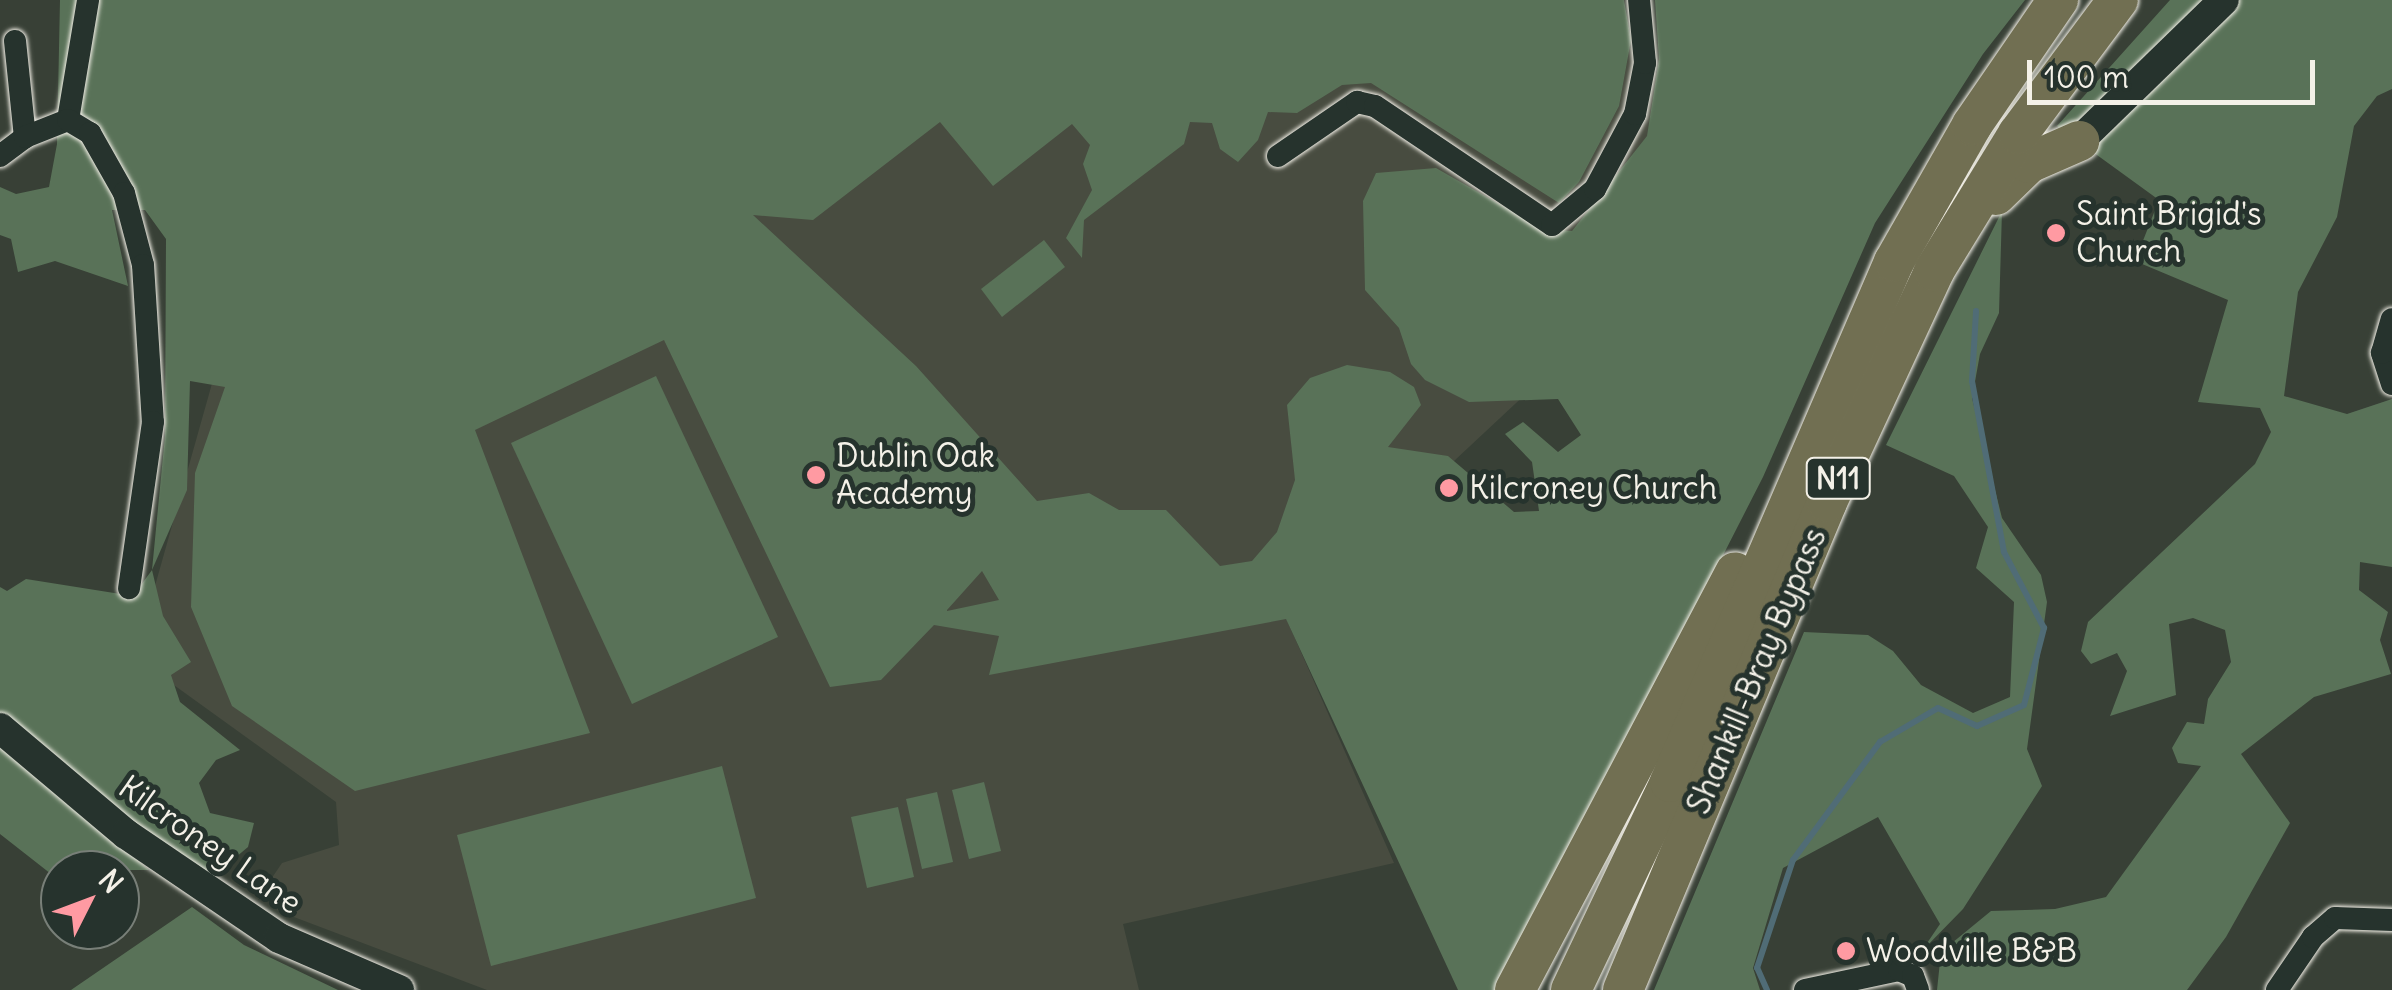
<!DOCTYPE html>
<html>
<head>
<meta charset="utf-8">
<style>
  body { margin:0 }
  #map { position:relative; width:2392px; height:990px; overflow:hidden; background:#384036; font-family:Delius,sans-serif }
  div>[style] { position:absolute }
  .built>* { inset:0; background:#484c40 }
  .green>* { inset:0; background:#597258 }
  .stream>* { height:6px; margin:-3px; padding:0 3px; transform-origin:3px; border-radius:3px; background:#506c76 }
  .roads { filter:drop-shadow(0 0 2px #f4f1e8) drop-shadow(0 0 2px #f4f1e8) }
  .street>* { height:22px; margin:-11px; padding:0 11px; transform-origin:11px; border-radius:11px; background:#26332d }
  .secondary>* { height:30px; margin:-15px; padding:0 15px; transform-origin:15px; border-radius:15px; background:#26332d }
  .highway>* { height:40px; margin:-20px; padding:0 20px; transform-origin:20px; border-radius:20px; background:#716f52 }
  .dots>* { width:28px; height:28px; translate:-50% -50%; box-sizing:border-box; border:5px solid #26332d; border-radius:50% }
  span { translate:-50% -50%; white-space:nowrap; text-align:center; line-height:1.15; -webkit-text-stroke:10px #26332d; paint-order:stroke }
  .shield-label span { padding:2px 8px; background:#26332d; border:2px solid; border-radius:8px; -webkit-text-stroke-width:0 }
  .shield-label { font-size:30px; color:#f4f1e8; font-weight:700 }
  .poi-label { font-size:32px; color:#f4f1e8 }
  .left { translate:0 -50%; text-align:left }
  .street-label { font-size:32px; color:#f4f1e8 }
  .north { position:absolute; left:40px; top:850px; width:100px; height:100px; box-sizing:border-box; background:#26332d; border:2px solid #787f78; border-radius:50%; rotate:48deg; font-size:28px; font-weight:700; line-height:40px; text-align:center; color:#f4f1e8 }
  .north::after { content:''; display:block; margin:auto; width:35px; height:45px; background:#ff9aa2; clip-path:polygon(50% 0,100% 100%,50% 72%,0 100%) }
  .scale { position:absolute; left:2027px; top:60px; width:288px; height:45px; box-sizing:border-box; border:5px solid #f4f1e8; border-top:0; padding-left:12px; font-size:30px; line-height:35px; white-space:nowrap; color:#f4f1e8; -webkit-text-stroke:8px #26332d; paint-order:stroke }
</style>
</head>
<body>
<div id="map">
  <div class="built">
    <i style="clip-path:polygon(1620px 38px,1761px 174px,1286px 618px,1394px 863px,1123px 924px,1139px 990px,487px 990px,278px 911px,265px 888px,282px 863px,339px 845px,336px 802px,135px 657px,220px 355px,299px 156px)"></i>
  </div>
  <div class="green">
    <i style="clip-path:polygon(evenodd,60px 0,1624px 0,1631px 40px,1619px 106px,1579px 182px,1559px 203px,1371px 83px,1342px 85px,1297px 113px,1268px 112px,1258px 140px,1238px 162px,1220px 149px,1212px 123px,1190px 122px,1184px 144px,1084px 220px,1082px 258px,1066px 238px,1092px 190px,1083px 164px,1090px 145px,1072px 124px,993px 186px,940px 122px,813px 220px,753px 215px,916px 366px,1037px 501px,1089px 493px,1119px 510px,1166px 510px,1220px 566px,1252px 561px,1277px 532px,1295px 480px,1287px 405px,1310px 378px,1347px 365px,1390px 372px,1414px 387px,1421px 405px,1388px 447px,1448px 456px,1514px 512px,1539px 511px,1532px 462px,1505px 434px,1523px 422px,1558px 452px,1581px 435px,1558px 399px,1469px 402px,1425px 380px,1411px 364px,1399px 328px,1365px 290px,1363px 201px,1376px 173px,1436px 168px,1543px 229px,1572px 231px,1647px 136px,1659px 59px,1655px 0,2025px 0,1983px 54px,1875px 223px,1763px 477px,1501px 990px,1458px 990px,1286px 619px,989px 675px,999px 636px,934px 625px,881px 680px,830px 687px,664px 340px,475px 430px,590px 733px,355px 791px,232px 706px,191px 607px,195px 473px,225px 387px,190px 381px,187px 490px,152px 570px,163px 616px,191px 662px,171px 675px,180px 702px,240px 750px,216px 760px,199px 783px,210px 813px,254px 823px,248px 847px,205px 883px,0 715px,0 587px,7px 591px,26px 579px,133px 596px,152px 570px,165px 436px,166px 239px,145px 210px,112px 210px,128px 286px,55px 261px,18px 272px,11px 239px,0 235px,0 187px,16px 194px,49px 187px,57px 144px,60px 0,982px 571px,999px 600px,947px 611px,947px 610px,982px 571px)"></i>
    <i style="clip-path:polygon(2170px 0,2392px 0,2392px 89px,2377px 96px,2354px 126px,2337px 217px,2298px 292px,2284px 396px,2347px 414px,2392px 399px,2392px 567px,2360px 562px,2359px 590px,2388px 612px,2380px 640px,2391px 674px,2314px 697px,2241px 754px,2290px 823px,2226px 937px,2187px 990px,1937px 990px,1941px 952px,1991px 911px,2055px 909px,2106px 897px,2201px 766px,2178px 763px,2172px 748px,2187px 722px,2204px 724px,2208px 699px,2231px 662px,2225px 630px,2193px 618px,2169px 624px,2176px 695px,2110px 716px,2127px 671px,2117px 653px,2091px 664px,2081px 651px,2088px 622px,2255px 464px,2271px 432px,2260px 408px,2198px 402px,2228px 300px,2135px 261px,2159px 200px,2057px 126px)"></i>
    <i style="clip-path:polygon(2002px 211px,1999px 313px,1980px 354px,1972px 398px,2002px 518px,2041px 575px,2047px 602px,2027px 749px,2042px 786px,1963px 909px,1921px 952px,1940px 924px,1878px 817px,1783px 868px,1753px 968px,1760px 990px,1654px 990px,1804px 632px,1868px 635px,1893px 651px,1921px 685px,1973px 713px,2010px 697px,2014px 602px,1976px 568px,1988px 527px,1954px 476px,1886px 445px)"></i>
    <i style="clip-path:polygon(1044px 240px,1065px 267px,1002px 317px,981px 289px)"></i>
    <i style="clip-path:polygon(656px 376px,778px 637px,632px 704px,511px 443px)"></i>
    <i style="clip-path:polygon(0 741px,149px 870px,60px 870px,60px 881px,0 834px)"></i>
    <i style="clip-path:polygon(722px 766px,756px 898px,491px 966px,457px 835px)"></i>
    <i style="clip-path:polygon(984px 782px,1001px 851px,969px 859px,952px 790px)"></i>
    <i style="clip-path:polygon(937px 792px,953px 862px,922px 869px,906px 799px)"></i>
    <i style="clip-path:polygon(898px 807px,914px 877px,867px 888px,851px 817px)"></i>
    <i style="clip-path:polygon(192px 907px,244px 945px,338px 990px,71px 990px)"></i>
  </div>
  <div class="stream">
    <i style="left:1767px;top:990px;width:24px;rotate:-114deg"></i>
    <i style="left:1757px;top:968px;width:114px;rotate:-71.6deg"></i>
    <i style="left:1793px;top:860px;width:147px;rotate:-53.6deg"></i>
    <i style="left:1880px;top:742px;width:67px;rotate:-30.4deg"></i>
    <i style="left:1938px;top:708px;width:43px;rotate:24.8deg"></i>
    <i style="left:1977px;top:726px;width:51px;rotate:-24.1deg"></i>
    <i style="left:2024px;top:705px;width:80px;rotate:-75.4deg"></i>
    <i style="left:2044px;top:628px;width:86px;rotate:-117.8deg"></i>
    <i style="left:2004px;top:552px;width:174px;rotate:-100.6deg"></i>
    <i style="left:1972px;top:381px;width:70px;rotate:-86.7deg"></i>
  </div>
  <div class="roads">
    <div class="street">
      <i style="left:15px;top:41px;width:97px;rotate:84.1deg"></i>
      <i style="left:68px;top:120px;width:122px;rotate:-80.5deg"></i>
      <i style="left:0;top:156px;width:31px;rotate:-37deg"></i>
      <i style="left:25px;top:137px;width:46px;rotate:-21.6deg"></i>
      <i style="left:68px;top:120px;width:26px;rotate:31deg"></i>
      <i style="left:90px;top:133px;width:69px;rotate:60.5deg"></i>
      <i style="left:124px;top:193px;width:74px;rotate:75.2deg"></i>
      <i style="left:143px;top:265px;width:157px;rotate:86.4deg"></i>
      <i style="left:153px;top:422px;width:168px;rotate:98.2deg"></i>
      <i style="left:1278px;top:156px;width:96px;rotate:-34.4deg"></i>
      <i style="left:1357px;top:102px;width:18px;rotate:13deg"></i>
      <i style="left:1375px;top:106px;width:213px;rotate:33.9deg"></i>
      <i style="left:1552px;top:225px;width:56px;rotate:-39.9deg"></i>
      <i style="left:1595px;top:189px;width:85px;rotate:-61.9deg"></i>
      <i style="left:1635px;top:114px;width:52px;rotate:-78.9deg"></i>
      <i style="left:1645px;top:63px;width:63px;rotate:-95.4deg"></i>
      <i style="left:2392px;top:384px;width:33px;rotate:-108deg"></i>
      <i style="left:2382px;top:353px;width:35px;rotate:-74deg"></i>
      <i style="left:1805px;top:990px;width:96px;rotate:-12deg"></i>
      <i style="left:1899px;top:970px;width:15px;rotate:23deg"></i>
      <i style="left:1913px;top:976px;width:15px;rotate:70deg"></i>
      <i style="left:2277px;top:990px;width:64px;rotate:-55.8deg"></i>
      <i style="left:2313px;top:937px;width:29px;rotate:-41deg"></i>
      <i style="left:2335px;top:918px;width:57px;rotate:2deg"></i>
    </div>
    <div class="secondary">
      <i style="left:2079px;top:141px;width:202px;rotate:-44.2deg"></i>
      <i style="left:0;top:728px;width:165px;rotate:40.1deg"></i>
      <i style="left:126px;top:834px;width:185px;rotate:34.2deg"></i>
      <i style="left:279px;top:938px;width:131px;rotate:23.4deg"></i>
    </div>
    <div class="highway">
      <i style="left:1996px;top:195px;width:46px;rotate:-44.1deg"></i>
      <i style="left:2029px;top:163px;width:55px;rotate:-23.7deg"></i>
      <i style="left:1515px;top:990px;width:472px;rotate:-62.2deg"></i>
      <i style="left:1571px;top:990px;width:230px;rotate:-64.5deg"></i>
      <i style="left:1670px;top:782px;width:566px;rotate:-66.7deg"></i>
      <i style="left:1894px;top:262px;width:158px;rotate:-60.3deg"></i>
      <i style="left:1972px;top:125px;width:152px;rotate:-55.5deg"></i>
      <i style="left:1623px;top:990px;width:529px;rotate:-67.31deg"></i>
      <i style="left:1827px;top:502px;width:255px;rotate:-65.1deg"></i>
      <i style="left:1934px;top:271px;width:161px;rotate:-58.5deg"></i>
      <i style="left:2018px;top:134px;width:167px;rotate:-53.3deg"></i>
    </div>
  </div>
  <div class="dots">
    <i style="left:2056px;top:233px;background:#ff9aa2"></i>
    <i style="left:816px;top:475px;background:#ff9aa2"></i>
    <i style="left:1449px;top:488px;background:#ff9aa2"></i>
    <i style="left:1846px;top:951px;background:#ff9aa2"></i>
  </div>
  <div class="shield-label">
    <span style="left:1838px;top:478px">N11</span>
  </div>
  <div class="poi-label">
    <span class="left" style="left:2076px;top:233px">Saint Brigid's<br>Church</span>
    <span class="left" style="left:836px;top:475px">Dublin Oak<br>Academy</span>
    <span class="left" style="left:1469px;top:488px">Kilcroney Church</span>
    <span class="left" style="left:1866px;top:951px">Woodville B&amp;B</span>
  </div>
  <div class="street-label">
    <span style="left:1757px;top:671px;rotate:-67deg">Shankill-Bray Bypass</span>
    <span style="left:210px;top:845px;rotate:35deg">Kilcroney Lane</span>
  </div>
  <div class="north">N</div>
  <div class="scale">100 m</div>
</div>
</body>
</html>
